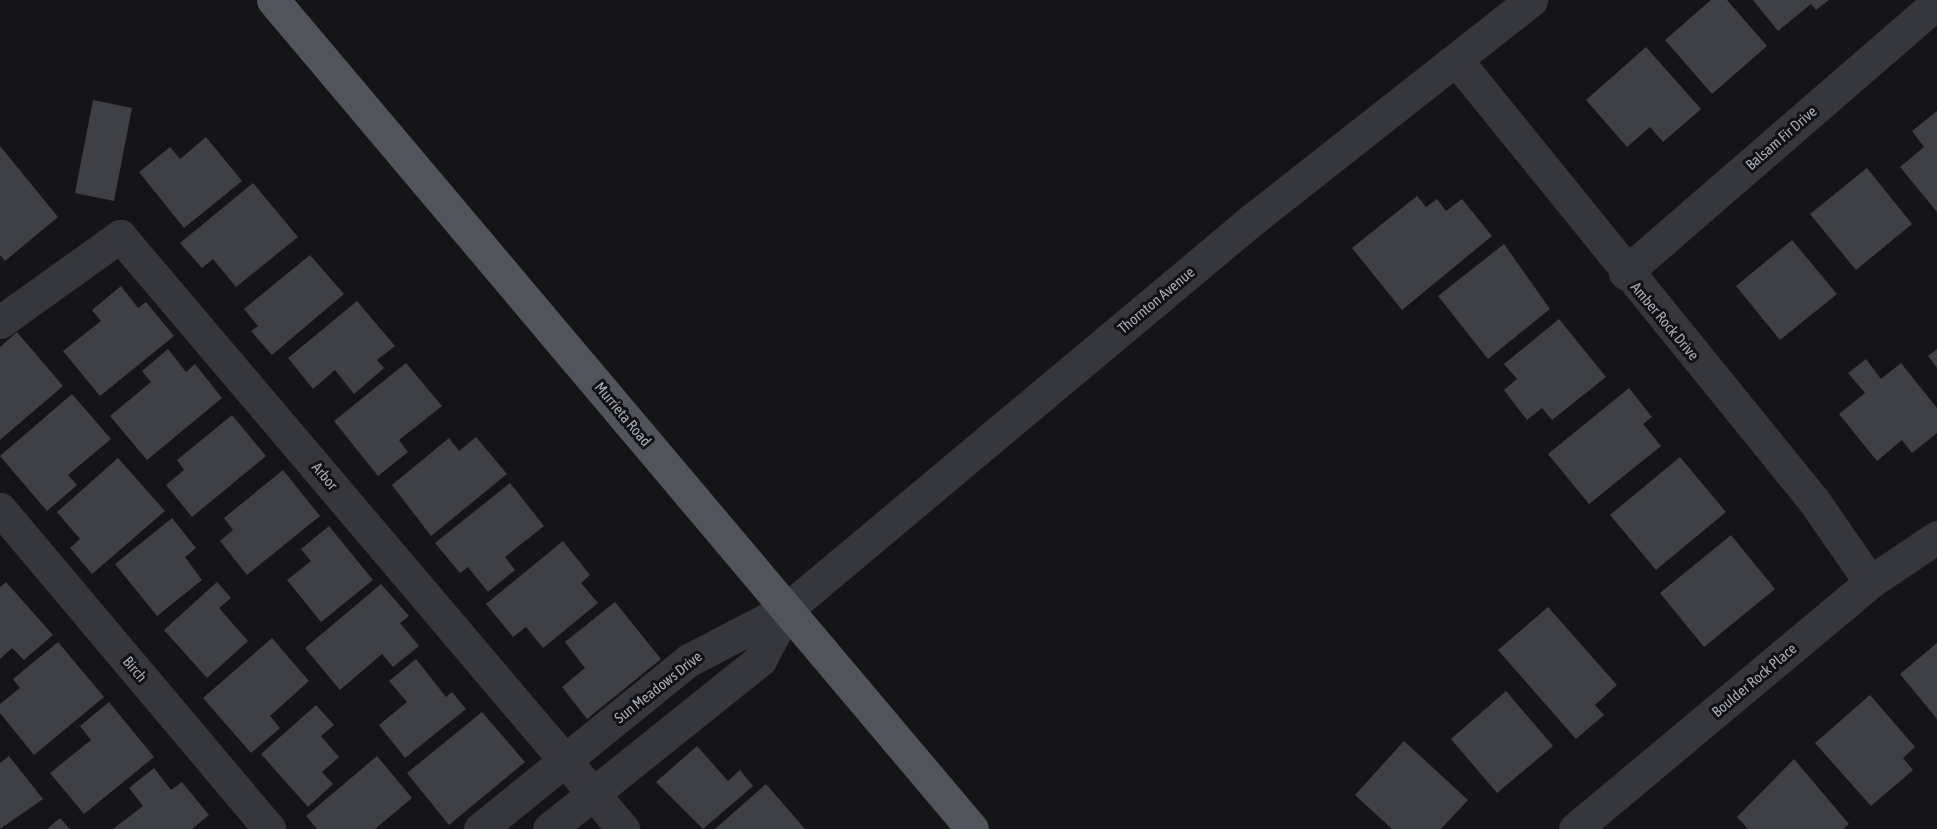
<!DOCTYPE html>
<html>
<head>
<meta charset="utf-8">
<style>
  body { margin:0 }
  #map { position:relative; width:1937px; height:829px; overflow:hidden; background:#151518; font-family:"Asap Condensed",sans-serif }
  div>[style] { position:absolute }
  .building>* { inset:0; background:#3f4045 }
  .minor>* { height:33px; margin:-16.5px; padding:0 16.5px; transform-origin:16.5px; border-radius:16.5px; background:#36373d }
  .major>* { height:33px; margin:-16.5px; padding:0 16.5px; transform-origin:16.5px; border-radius:16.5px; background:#52545c }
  span { translate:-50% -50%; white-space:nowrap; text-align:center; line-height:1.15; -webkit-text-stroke:6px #111013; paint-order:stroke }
  .street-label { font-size:15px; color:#a7acb8 }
</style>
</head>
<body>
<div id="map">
  <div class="building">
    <i style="clip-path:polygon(1711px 0,1727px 0,1767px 46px,1712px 94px,1665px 40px)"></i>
    <i style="clip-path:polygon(1753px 0,1829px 0,1816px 10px,1811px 4px,1778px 31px)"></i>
    <i style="clip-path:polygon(1646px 47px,1701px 109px,1663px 142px,1650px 127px,1627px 147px,1586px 100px)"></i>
    <i style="clip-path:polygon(93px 100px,132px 108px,114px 201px,75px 193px)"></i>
    <i style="clip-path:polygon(1937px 111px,1937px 212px,1900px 167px,1924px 147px,1912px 131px)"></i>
    <i style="clip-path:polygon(206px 137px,242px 181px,184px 228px,139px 172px,170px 147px,180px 159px)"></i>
    <i style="clip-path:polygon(0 146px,58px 217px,5px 261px,0 255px)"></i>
    <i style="clip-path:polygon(1867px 168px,1912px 224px,1856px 270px,1810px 214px)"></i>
    <i style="clip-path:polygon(253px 183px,298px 237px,236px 287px,213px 259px,202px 268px,180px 243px)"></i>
    <i style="clip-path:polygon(1417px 196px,1426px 207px,1437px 199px,1446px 211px,1462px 199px,1492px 236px,1402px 310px,1352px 248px)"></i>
    <i style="clip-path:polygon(1792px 240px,1837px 294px,1780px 340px,1736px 286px)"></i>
    <i style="clip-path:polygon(1504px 244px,1550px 309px,1488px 359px,1438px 296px)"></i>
    <i style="clip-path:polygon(310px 255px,344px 294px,272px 355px,251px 331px,258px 326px,244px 309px)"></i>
    <i style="clip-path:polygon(121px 286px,138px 308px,146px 302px,174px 336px,100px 396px,63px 351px,101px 321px,92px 310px)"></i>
    <i style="clip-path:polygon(357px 301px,395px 346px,377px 360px,384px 368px,354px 394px,335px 370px,313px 389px,288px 358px)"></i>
    <i style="clip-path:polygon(1559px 319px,1606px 377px,1552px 420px,1542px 408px,1527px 420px,1504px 390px,1517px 379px,1504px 364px)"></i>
    <i style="clip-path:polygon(17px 332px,63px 386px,0 440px,0 347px)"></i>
    <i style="clip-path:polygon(168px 349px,186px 372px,195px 364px,222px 398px,147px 460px,110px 416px,151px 382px,142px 371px)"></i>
    <i style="clip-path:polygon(1937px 349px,1937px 368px,1928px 356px)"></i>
    <i style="clip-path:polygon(1866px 359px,1881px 379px,1901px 363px,1937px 408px,1937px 433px,1912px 453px,1902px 440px,1877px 461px,1839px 414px,1865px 393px,1848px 373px)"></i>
    <i style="clip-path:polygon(406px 363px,442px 406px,399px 440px,408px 452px,378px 476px,334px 421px)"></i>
    <i style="clip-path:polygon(1629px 388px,1652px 417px,1643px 424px,1661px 446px,1589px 504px,1548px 454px)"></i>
    <i style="clip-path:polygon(72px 394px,111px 439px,68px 475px,77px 485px,47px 511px,0 456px)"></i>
    <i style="clip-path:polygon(232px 415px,266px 456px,192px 517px,166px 485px,184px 470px,177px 460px)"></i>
    <i style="clip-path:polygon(476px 437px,507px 474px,431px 536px,392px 485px,449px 438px,459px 451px)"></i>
    <i style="clip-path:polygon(1680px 457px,1726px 512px,1656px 570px,1610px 515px)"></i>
    <i style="clip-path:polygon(118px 458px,165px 511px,92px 574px,70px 548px,80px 539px,57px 512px)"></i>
    <i style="clip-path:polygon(283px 470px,320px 516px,247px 575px,220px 541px,233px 530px,224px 518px)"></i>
    <i style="clip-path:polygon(510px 483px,544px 526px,505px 557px,515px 570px,488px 592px,468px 567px,460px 573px,435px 543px)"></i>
    <i style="clip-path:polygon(172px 518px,196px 548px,185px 557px,202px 580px,157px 616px,115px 564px)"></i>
    <i style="clip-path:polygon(329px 526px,373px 580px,321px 622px,287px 580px,311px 561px,301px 549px)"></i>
    <i style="clip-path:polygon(1731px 535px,1775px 589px,1704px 647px,1660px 593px)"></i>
    <i style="clip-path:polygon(563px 541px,590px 575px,581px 583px,598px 603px,543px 648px,526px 627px,513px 637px,486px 604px)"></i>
    <i style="clip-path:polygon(6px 582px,53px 635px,24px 660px,12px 648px,0 659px,0 587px)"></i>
    <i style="clip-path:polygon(217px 582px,231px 598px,219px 608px,248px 641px,207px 678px,164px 630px)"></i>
    <i style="clip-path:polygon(381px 584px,409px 616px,400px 623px,419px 646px,393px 667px,382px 654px,340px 690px,305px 648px)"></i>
    <i style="clip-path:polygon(615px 602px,661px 659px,587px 719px,562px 687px,585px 668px,565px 642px)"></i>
    <i style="clip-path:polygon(1548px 607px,1617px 685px,1595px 705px,1604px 715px,1576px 739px,1498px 650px)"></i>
    <i style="clip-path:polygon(272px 638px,309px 681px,270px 716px,280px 728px,251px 753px,203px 698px)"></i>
    <i style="clip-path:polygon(58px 642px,104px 697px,34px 755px,0 713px,0 704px,20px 688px,13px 679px)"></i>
    <i style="clip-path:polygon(1937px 643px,1937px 719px,1900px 674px)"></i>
    <i style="clip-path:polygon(416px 659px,446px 697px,452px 692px,466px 709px,405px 758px,379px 725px,407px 702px,389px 681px)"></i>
    <i style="clip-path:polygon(1506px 691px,1553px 746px,1497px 793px,1451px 739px)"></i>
    <i style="clip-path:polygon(1870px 695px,1915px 747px,1903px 758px,1913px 770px,1871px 806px,1815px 743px)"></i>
    <i style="clip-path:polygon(109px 702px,154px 757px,84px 814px,50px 773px,91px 740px,80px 726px)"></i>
    <i style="clip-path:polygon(316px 705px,334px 725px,321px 736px,339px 757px,322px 772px,333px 784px,308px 807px,261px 754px)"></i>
    <i style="clip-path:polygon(482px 712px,525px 762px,449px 825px,407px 773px)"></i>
    <i style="clip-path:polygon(1404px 741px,1468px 800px,1441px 829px,1392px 829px,1355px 795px)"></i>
    <i style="clip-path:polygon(697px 746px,728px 781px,740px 770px,753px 786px,703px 829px,656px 782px)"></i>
    <i style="clip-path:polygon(9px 756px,43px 799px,0 829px,0 763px)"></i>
    <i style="clip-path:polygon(377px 756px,412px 798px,375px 829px,317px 829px,306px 816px)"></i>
    <i style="clip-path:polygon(1794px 759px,1849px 824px,1843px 829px,1748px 829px,1737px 817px)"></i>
    <i style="clip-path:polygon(154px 768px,171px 790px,182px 782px,209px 815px,192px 829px,113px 829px,143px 806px,129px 788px)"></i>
    <i style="clip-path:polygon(766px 784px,805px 829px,715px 829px)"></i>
    <i style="clip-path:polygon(60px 818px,70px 829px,47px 829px)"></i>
  </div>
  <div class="minor">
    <i style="left:1458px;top:62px;width:565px;rotate:50.96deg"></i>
    <i style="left:1814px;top:501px;width:98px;rotate:55.3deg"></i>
    <i style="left:1625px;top:273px;width:413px;rotate:-40.9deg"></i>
    <i style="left:0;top:322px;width:148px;rotate:-35.6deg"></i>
    <i style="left:120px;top:236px;width:778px;rotate:49.69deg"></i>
    <i style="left:0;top:509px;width:418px;rotate:49.9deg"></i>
    <i style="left:480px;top:829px;width:269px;rotate:-39deg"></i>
    <i style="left:689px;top:660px;width:110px;rotate:-27.5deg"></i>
    <i style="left:787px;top:609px;width:608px;rotate:-39.93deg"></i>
    <i style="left:1253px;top:219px;width:354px;rotate:-38.2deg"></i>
    <i style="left:549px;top:829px;width:270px;rotate:-38.7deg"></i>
    <i style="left:760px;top:660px;width:58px;rotate:-62.1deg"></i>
    <i style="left:1575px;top:829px;width:385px;rotate:-39.9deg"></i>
    <i style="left:1870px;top:582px;width:81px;rotate:-33.9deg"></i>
  </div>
  <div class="major">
    <i style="left:273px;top:0;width:1084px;rotate:49.86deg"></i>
  </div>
  <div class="street-label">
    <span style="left:1781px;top:138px;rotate:-41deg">Balsam Fir Drive</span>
    <span style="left:1156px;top:300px;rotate:-40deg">Thornton Avenue</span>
    <span style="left:1665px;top:321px;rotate:50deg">Amber Rock Drive</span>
    <span style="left:623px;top:414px;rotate:50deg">Murrieta Road</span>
    <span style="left:325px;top:476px;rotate:50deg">Arbor</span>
    <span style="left:135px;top:669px;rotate:50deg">Birch</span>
    <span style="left:1754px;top:680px;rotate:-40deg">Boulder Rock Place</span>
    <span style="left:658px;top:687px;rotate:-38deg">Sun Meadows Drive</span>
  </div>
</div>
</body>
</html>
